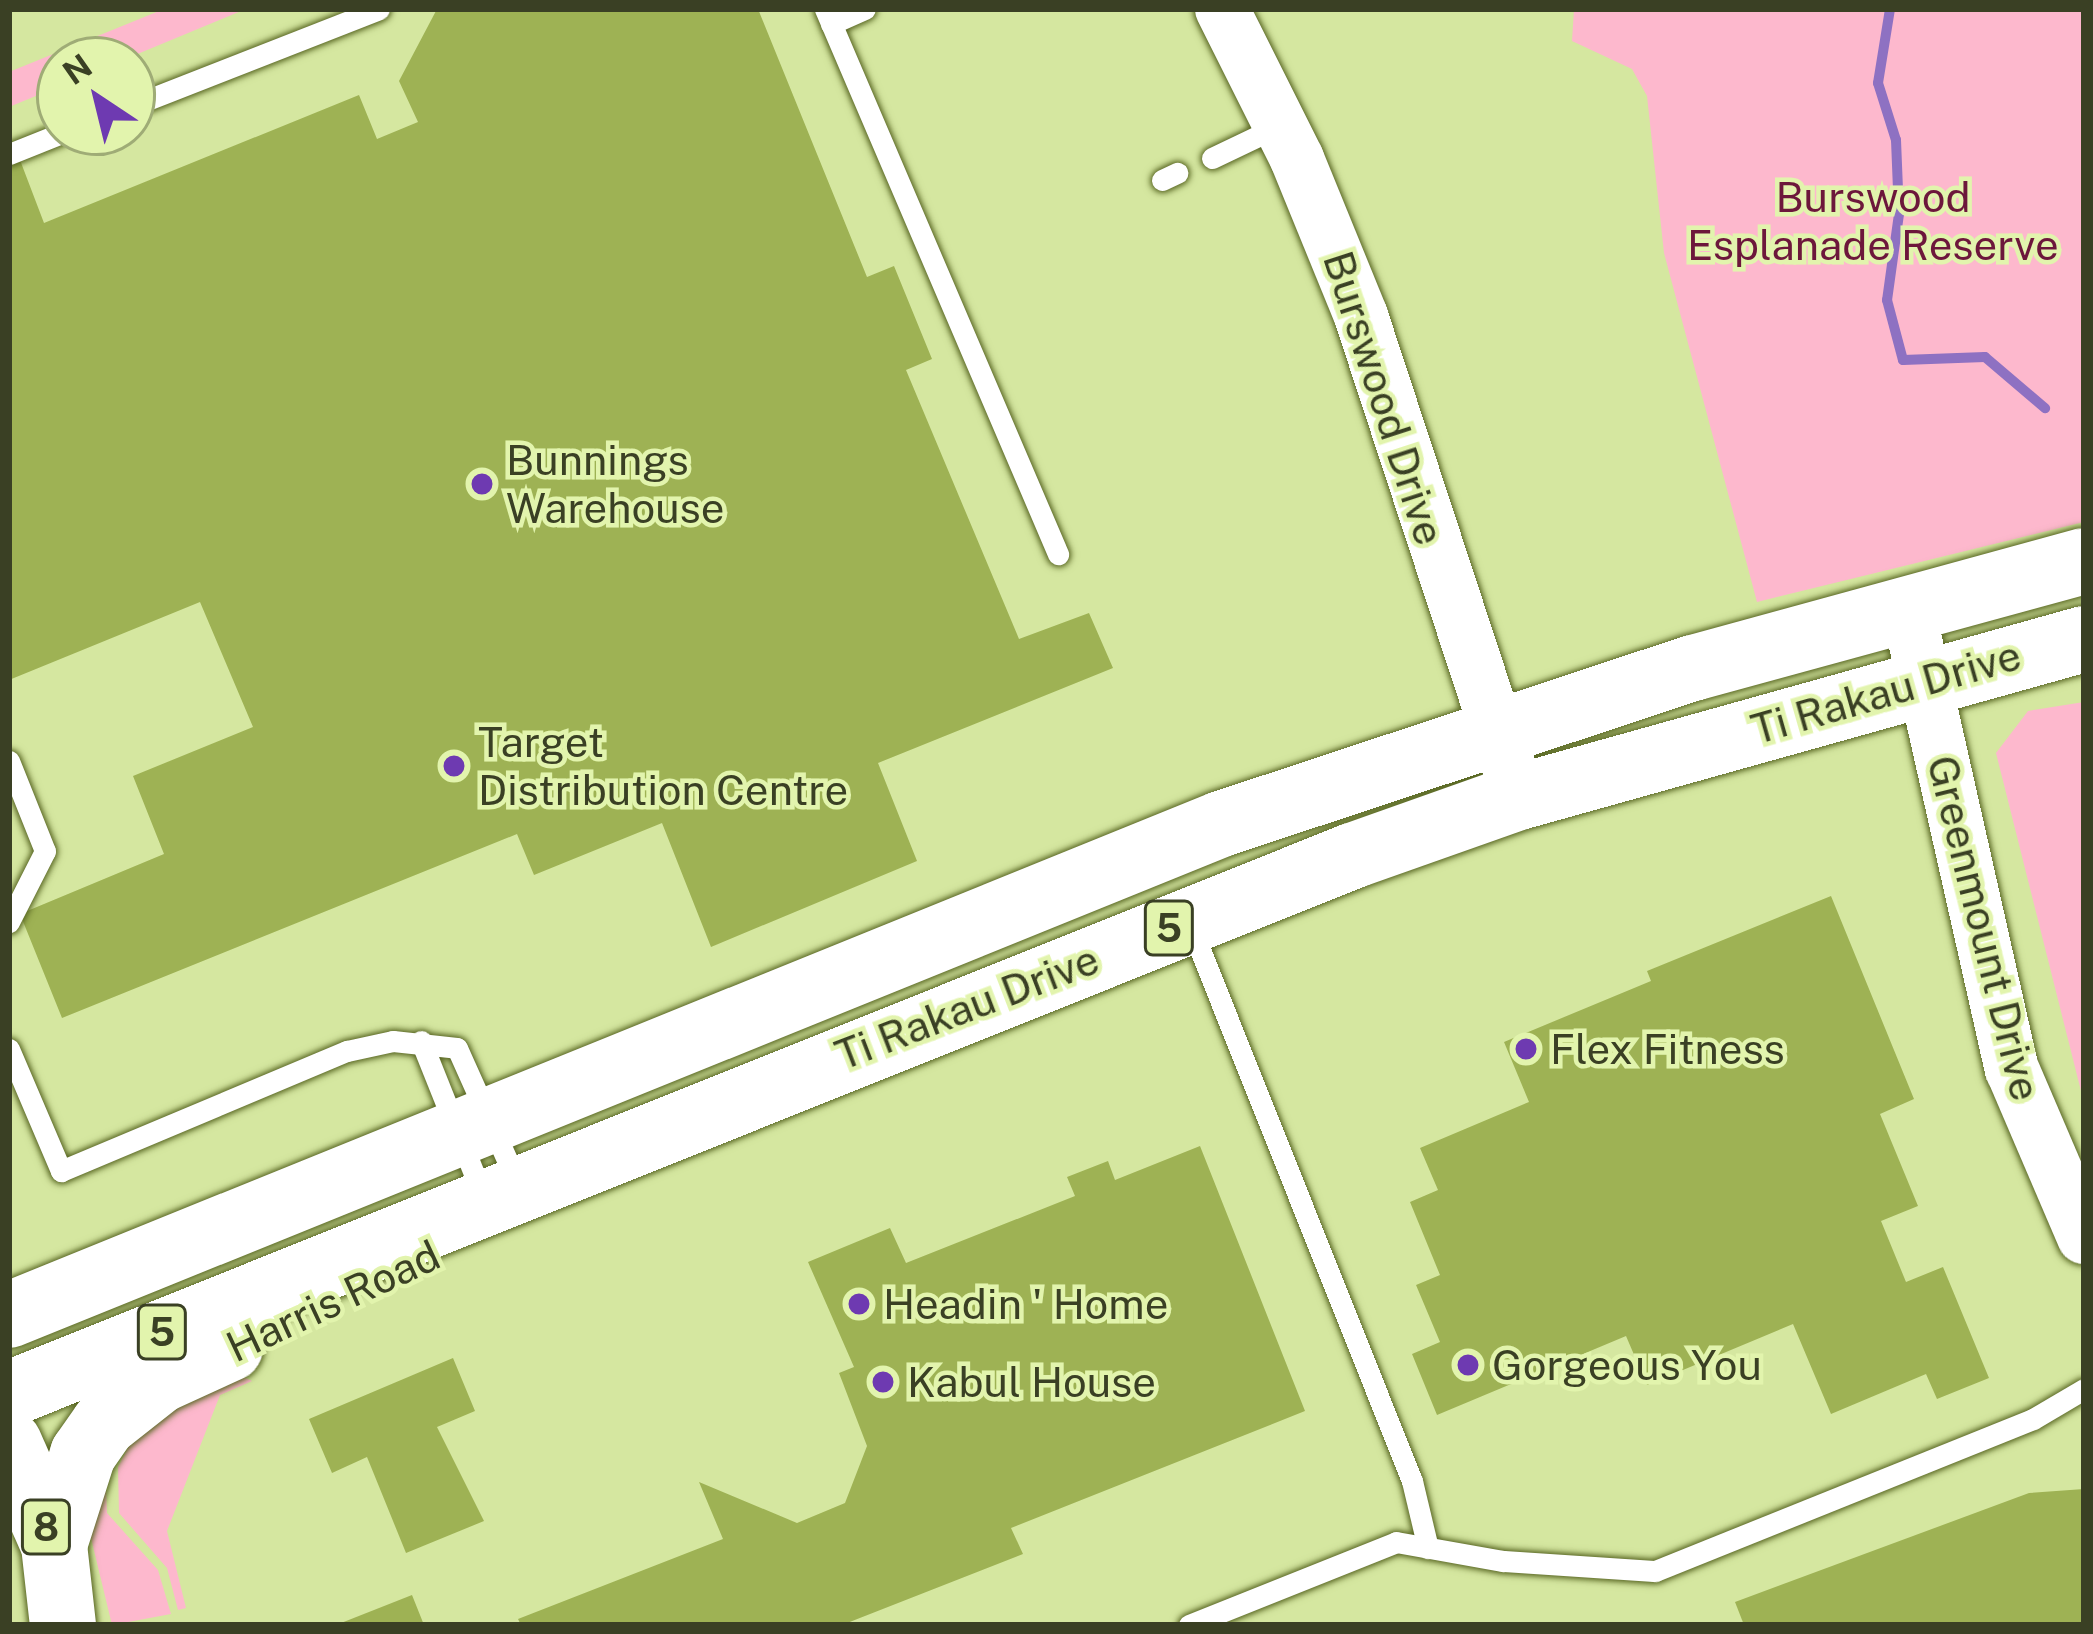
<!DOCTYPE html>
<html>
<head>
<meta charset="utf-8">
<style>
  body { margin:0 }
  #map { position:relative; width:2093px; height:1634px; overflow:hidden; background:#d5e7a0; font-family:"Public Sans",sans-serif }
  div>[style] { position:absolute }
  .green>* { inset:0; background:#fdb8cd }
  .stream>* { height:10px; margin:-5px; padding:0 5px; transform-origin:5px; border-radius:5px; background:#8e71c2 }
  .building>* { inset:0; background:#9eb254 }
  .roads { filter:drop-shadow(0 0 3px #586622) drop-shadow(0 0 3px #586622) }
  .service>* { height:21px; margin:-10.5px; padding:0 10.5px; transform-origin:10.5px; border-radius:10.5px; background:#fff }
  .tertiary>* { height:54px; margin:-27px; padding:0 27px; transform-origin:27px; border-radius:27px; background:#fff }
  .primary>* { height:66px; margin:-33px; padding:0 33px; transform-origin:33px; border-radius:33px; background:#fff }
  .dots>* { width:33px; height:33px; translate:-50% -50%; box-sizing:border-box; border:6px solid #e2f4ad; border-radius:50% }
  span { translate:-50% -50%; white-space:nowrap; text-align:center; line-height:1.15; -webkit-text-stroke:9px #e2f4ad; paint-order:stroke }
  .shield-label span { padding:3px 9px; background:#e2f4ad; border:3px solid; border-radius:9px; -webkit-text-stroke-width:0 }
  .shield-label { font-size:39px; color:#3a4024; font-weight:700 }
  .park-label { font-size:42px; color:#6c173b }
  .street-label { font-size:42px; color:#3a4024 }
  .poi-label { font-size:42px; color:#3a4024 }
  .left { translate:0 -50%; text-align:left }
  .frame { position:absolute; inset:0; border:12px solid #3a4024; pointer-events:none }
  .north { position:absolute; left:36px; top:36px; width:120px; height:120px; box-sizing:border-box; background:#e2f4ad; border:3px solid #9fac76; border-radius:50%; rotate:325deg; font-size:33px; font-weight:700; line-height:48px; text-align:center; color:#3a4024 }
  .north::after { content:''; display:block; margin:auto; width:42px; height:54px; background:#6e3ab1; clip-path:polygon(50% 0,100% 100%,50% 72%,0 100%) }
</style>
</head>
<body>
<div id="map">
  <div class="green">
    <i style="clip-path:polygon(164px 9px,246px 9px,123px 60px,60px 60px,60px 86px,9px 107px,9px 72px)"></i>
    <i style="clip-path:polygon(1574px 9px,2084px 9px,2084px 522px,1757px 602px,1664px 253px,1647px 96px,1632px 69px,1572px 41px)"></i>
    <i style="clip-path:polygon(2084px 702px,2084px 1103px,1996px 753px,2028px 711px)"></i>
    <i style="clip-path:polygon(242px 1376px,252px 1381px,220px 1395px,167px 1531px,186px 1608px,178px 1610px,167px 1568px,119px 1513px,118px 1467px,136px 1432px,166px 1409px)"></i>
    <i style="clip-path:polygon(106px 1489px,107px 1513px,158px 1570px,171px 1614px,112px 1625px,90px 1534px)"></i>
  </div>
  <div class="stream">
    <i style="left:1890px;top:9px;width:75px;rotate:99.2deg"></i>
    <i style="left:1878px;top:83px;width:60px;rotate:72.5deg"></i>
    <i style="left:1896px;top:140px;width:74px;rotate:87.7deg"></i>
    <i style="left:1899px;top:214px;width:87px;rotate:97.9deg"></i>
    <i style="left:1887px;top:300px;width:62px;rotate:75.1deg"></i>
    <i style="left:1903px;top:360px;width:82px;rotate:-2.1deg"></i>
    <i style="left:1985px;top:357px;width:79px;rotate:40.4deg"></i>
  </div>
  <div class="building">
    <i style="clip-path:polygon(437px 9px,758px 9px,867px 277px,894px 266px,932px 359px,906px 370px,1019px 639px,1089px 613px,1113px 668px,878px 763px,917px 861px,711px 947px,662px 823px,534px 875px,517px 834px,62px 1018px,20px 914px,164px 854px,133px 776px,253px 727px,200px 602px,9px 680px,9px 164px,20px 160px,44px 223px,359px 95px,377px 139px,418px 122px,399px 81px)"></i>
    <i style="clip-path:polygon(1831px 896px,1914px 1099px,1880px 1114px,1918px 1206px,1881px 1221px,1906px 1282px,1943px 1267px,1989px 1378px,1937px 1399px,1926px 1374px,1831px 1414px,1793px 1324px,1647px 1385px,1626px 1336px,1437px 1415px,1412px 1354px,1440px 1342px,1416px 1285px,1440px 1275px,1410px 1202px,1438px 1190px,1420px 1148px,1529px 1102px,1504px 1042px,1651px 981px,1647px 971px)"></i>
    <i style="clip-path:polygon(1200px 1146px,1305px 1411px,1011px 1528px,1023px 1554px,842px 1625px,521px 1625px,518px 1619px,723px 1539px,699px 1482px,797px 1523px,845px 1503px,867px 1446px,839px 1373px,854px 1367px,808px 1262px,890px 1228px,906px 1263px,1075px 1196px,1067px 1177px,1108px 1161px,1115px 1180px)"></i>
    <i style="clip-path:polygon(453px 1358px,475px 1411px,437px 1427px,484px 1521px,406px 1553px,367px 1457px,332px 1473px,309px 1419px)"></i>
    <i style="clip-path:polygon(2084px 1489px,2084px 1625px,1744px 1625px,1735px 1602px,2029px 1493px)"></i>
    <i style="clip-path:polygon(412px 1595px,424px 1625px,336px 1625px)"></i>
  </div>
  <div class="roads">
    <div class="service">
      <i style="left:825px;top:9px;width:593px;rotate:66.85deg"></i>
      <i style="left:831px;top:24px;width:37px;rotate:-24deg"></i>
      <i style="left:132px;top:106px;width:265px;rotate:-21.4deg"></i>
      <i style="left:9px;top:154px;width:59px;rotate:-21.8deg"></i>
      <i style="left:1212px;top:158px;width:76px;rotate:-25.6deg"></i>
      <i style="left:1162px;top:180px;width:17px;rotate:-25deg"></i>
      <i style="left:9px;top:761px;width:97px;rotate:68.2deg"></i>
      <i style="left:45px;top:851px;width:80px;rotate:116.9deg"></i>
      <i style="left:1191px;top:927px;width:596px;rotate:68.25deg"></i>
      <i style="left:1412px;top:1481px;width:69px;rotate:76.6deg"></i>
      <i style="left:421px;top:1041px;width:167px;rotate:68.2deg"></i>
      <i style="left:9px;top:1049px;width:133px;rotate:66.9deg"></i>
      <i style="left:61px;top:1171px;width:310px;rotate:-22.8deg"></i>
      <i style="left:347px;top:1051px;width:47px;rotate:-12.3deg"></i>
      <i style="left:393px;top:1041px;width:64px;rotate:6.2deg"></i>
      <i style="left:457px;top:1048px;width:145px;rotate:65.9deg"></i>
      <i style="left:1189px;top:1625px;width:223px;rotate:-21.8deg"></i>
      <i style="left:1396px;top:1542px;width:109px;rotate:10.1deg"></i>
      <i style="left:1503px;top:1561px;width:152px;rotate:3.8deg"></i>
      <i style="left:1655px;top:1571px;width:407px;rotate:-21.9deg"></i>
      <i style="left:2033px;top:1419px;width:59px;rotate:-30.5deg"></i>
    </div>
    <div class="tertiary">
      <i style="left:1222px;top:9px;width:168px;rotate:63.4deg"></i>
      <i style="left:1297px;top:159px;width:170px;rotate:67.8deg"></i>
      <i style="left:1361px;top:316px;width:506px;rotate:71.82deg"></i>
      <i style="left:1908px;top:609px;width:472px;rotate:77.3deg"></i>
      <i style="left:2012px;top:1069px;width:183px;rotate:66.8deg"></i>
    </div>
    <div class="primary">
      <i style="left:9px;top:1315px;width:1308px;rotate:-22.05deg"></i>
      <i style="left:1221px;top:824px;width:497px;rotate:-18.3deg"></i>
      <i style="left:1693px;top:668px;width:405px;rotate:-15.3deg"></i>
      <i style="left:9px;top:1394px;width:1447px;rotate:-21.83deg"></i>
      <i style="left:1352px;top:856px;width:177px;rotate:-19.5deg"></i>
      <i style="left:1519px;top:797px;width:587px;rotate:-15.62deg"></i>
      <i style="left:9px;top:1443px;width:111px;rotate:66.2deg"></i>
      <i style="left:54px;top:1545px;width:81px;rotate:83.6deg"></i>
      <i style="left:54px;top:1545px;width:96px;rotate:-72.3deg"></i>
      <i style="left:83px;top:1454px;width:37px;rotate:-55deg"></i>
      <i style="left:104px;top:1424px;width:71px;rotate:-38.2deg"></i>
      <i style="left:160px;top:1380px;width:77px;rotate:-24.6deg"></i>
    </div>
  </div>
  <div class="dots">
    <i style="left:482px;top:484px;background:#6e3ab1"></i>
    <i style="left:454px;top:766px;background:#6e3ab1"></i>
    <i style="left:1526px;top:1049px;background:#6e3ab1"></i>
    <i style="left:859px;top:1304px;background:#6e3ab1"></i>
    <i style="left:1468px;top:1365px;background:#6e3ab1"></i>
    <i style="left:883px;top:1382px;background:#6e3ab1"></i>
  </div>
  <div class="shield-label">
    <span style="left:1169px;top:928px">5</span>
    <span style="left:162px;top:1332px">5</span>
    <span style="left:46px;top:1527px">8</span>
  </div>
  <div class="park-label">
    <span style="left:1873px;top:221px">Burswood<br>Esplanade Reserve</span>
  </div>
  <div class="street-label">
    <span style="left:1384px;top:398px;rotate:72deg">Burswood Drive</span>
    <span style="left:1886px;top:692px;rotate:-16deg">Ti Rakau Drive</span>
    <span style="left:1984px;top:928px;rotate:76deg">Greenmount Drive</span>
    <span style="left:967px;top:1007px;rotate:-21deg">Ti Rakau Drive</span>
    <span style="left:333px;top:1301px;rotate:-25deg">Harris Road</span>
  </div>
  <div class="poi-label">
    <span class="left" style="left:506px;top:484px">Bunnings<br>Warehouse</span>
    <span class="left" style="left:478px;top:766px">Target<br>Distribution Centre</span>
    <span class="left" style="left:1550px;top:1049px">Flex Fitness</span>
    <span class="left" style="left:883px;top:1304px">Headin ' Home</span>
    <span class="left" style="left:1492px;top:1365px">Gorgeous You</span>
    <span class="left" style="left:907px;top:1382px">Kabul House</span>
  </div>
  <div class="frame"></div>
  <div class="north">N</div>
</div>
</body>
</html>
